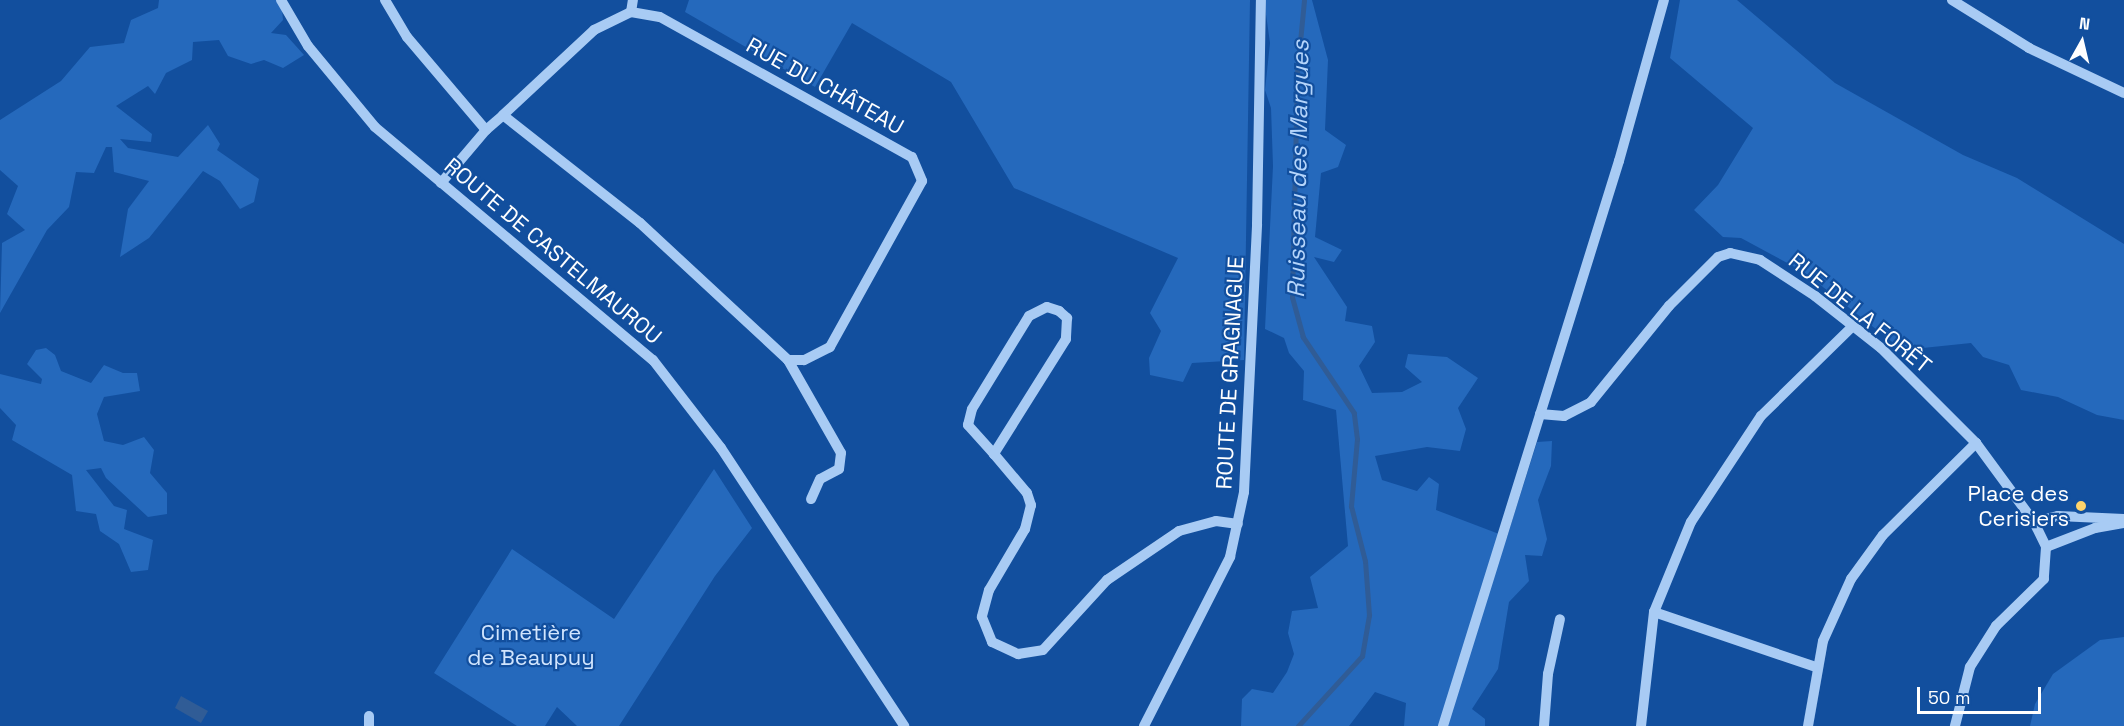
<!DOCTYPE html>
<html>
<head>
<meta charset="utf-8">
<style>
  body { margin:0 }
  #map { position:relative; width:2124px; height:726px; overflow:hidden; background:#124f9e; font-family:"Space Grotesk",sans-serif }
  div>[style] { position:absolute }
  .green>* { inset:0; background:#2569bc }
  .water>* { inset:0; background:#305c96 }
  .stream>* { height:5px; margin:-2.5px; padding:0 2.5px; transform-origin:2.5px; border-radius:2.5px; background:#305c96 }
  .minor>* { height:10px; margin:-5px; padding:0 5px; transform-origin:5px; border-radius:5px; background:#a8cbf4 }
  .dots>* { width:16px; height:16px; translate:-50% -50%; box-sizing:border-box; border:3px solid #124f9e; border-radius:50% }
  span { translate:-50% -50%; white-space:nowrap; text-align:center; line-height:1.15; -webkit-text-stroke:4.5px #124f9e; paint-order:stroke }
  .street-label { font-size:22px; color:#fff }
  .poi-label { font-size:22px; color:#fff }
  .right { translate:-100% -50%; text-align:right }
  .park-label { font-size:22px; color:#d1e5fe }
  .water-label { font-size:24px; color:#b5d5fb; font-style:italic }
  .north { position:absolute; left:2052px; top:12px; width:60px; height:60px; -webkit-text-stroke:4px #124f9e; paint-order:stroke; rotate:8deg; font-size:16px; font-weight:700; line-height:24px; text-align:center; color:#fff }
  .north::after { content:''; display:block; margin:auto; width:21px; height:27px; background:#fff; clip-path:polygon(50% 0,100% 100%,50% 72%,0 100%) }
  .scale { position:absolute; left:1917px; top:687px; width:124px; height:27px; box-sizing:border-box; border:3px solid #fff; border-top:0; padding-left:8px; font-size:18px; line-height:21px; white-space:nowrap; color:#fff; -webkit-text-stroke:4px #124f9e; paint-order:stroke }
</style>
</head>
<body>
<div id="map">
  <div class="green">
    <i style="clip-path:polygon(159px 0,278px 0,282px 8px,283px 20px,271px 33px,286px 35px,304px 55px,283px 68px,264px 60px,251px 64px,228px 56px,219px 40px,193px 42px,192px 60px,166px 73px,155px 94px,148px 86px,116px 106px,152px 134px,151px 142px,120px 139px,128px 148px,178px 157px,208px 125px,220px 144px,217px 150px,259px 179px,254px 202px,240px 209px,220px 181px,203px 171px,149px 238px,120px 257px,128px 209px,149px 181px,114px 172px,112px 147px,106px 147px,94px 173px,76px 172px,69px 207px,47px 230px,0 313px,2px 243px,25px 230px,7px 214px,18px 186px,0 170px,0 120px,61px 81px,90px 47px,124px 43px,131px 20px,158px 8px)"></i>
    <i style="clip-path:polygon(689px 0,1250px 0,1244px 360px,1192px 363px,1183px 382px,1150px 375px,1149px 358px,1161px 331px,1150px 313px,1178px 258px,1014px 188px,951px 82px,852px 23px,815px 87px,685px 12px)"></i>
    <i style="clip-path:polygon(1264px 0,1312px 0,1328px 60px,1325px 130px,1346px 145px,1338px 167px,1321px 173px,1315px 237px,1342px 250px,1334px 262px,1314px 257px,1347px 307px,1345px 321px,1372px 326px,1375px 342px,1359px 366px,1372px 393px,1402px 392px,1422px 382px,1405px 367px,1408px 354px,1447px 357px,1478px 378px,1458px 408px,1466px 429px,1460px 451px,1427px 447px,1375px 456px,1382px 480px,1417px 491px,1429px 477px,1439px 484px,1436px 510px,1507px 537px,1537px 442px,1552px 441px,1551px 466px,1538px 500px,1547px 539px,1542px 556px,1525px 555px,1529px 581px,1509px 602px,1498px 669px,1472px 709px,1485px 719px,1485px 726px,1404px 726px,1406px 703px,1375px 692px,1349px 726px,1241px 726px,1242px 699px,1252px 689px,1273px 693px,1287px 672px,1294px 654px,1288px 633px,1292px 611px,1318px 608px,1310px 577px,1348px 546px,1336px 410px,1303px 400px,1304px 371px,1289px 353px,1284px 338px,1265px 329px,1273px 166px,1271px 108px,1265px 90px,1270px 43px)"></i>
    <i style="clip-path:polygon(1680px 0,1737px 0,1835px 83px,1963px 155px,2017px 178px,2124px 244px,2124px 420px,2097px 415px,2058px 397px,2021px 390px,2009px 365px,1983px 357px,1971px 343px,1913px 349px,1896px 345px,1804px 272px,1741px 238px,1723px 237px,1694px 210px,1718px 185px,1753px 128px,1670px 58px)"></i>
    <i style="clip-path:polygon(46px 348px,55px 355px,61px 371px,91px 383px,104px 365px,123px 373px,137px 373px,140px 391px,104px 397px,97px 414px,104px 441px,123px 445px,144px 437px,154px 450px,150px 473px,167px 493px,167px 514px,148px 517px,106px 478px,101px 468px,86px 470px,114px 506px,127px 510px,124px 529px,153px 540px,148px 570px,131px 572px,119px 544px,100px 531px,96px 514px,76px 511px,72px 475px,12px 440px,16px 425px,0 408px,0 374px,41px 384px,42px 379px,27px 364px,36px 350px)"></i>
    <i style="clip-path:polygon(714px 469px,752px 528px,715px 576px,619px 726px,577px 726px,557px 707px,545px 726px,517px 726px,434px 673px,512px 549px,614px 619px)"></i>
    <i style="clip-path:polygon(2124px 637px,2124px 726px,2030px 726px,2035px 704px,2053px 674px,2100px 640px)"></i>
  </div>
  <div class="water">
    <i style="clip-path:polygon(181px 696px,208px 711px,201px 723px,175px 708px)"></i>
  </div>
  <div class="stream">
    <i style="left:1298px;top:726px;width:95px;rotate:-47.6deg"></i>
    <i style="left:1362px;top:656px;width:42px;rotate:-80.3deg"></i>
    <i style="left:1369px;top:615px;width:54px;rotate:-94.2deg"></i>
    <i style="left:1365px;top:561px;width:57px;rotate:-104.3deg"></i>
    <i style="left:1351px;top:506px;width:67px;rotate:-84.9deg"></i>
    <i style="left:1357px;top:439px;width:26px;rotate:-97deg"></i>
    <i style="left:1354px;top:413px;width:92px;rotate:-123.9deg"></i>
    <i style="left:1303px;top:337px;width:41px;rotate:-105.4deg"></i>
    <i style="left:1292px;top:297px;width:224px;rotate:-88.7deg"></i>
    <i style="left:1297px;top:73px;width:73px;rotate:-84.5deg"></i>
  </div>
  <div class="minor">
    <i style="left:281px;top:0;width:53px;rotate:59.6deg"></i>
    <i style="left:308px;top:46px;width:105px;rotate:50.4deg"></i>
    <i style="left:375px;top:127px;width:363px;rotate:40deg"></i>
    <i style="left:653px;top:360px;width:111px;rotate:52.3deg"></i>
    <i style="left:721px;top:448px;width:333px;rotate:56.6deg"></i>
    <i style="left:385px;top:0;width:43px;rotate:59.3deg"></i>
    <i style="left:407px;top:37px;width:122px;rotate:49.7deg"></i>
    <i style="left:1952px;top:0;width:91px;rotate:31.9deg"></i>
    <i style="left:2029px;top:48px;width:105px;rotate:25.3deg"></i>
    <i style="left:631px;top:12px;width:12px;rotate:-81deg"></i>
    <i style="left:441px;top:183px;width:70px;rotate:-49.7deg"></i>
    <i style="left:486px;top:130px;width:23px;rotate:-41deg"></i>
    <i style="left:503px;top:115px;width:125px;rotate:-43deg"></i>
    <i style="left:594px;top:30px;width:41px;rotate:-25.9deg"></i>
    <i style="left:631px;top:12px;width:29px;rotate:10deg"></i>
    <i style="left:660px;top:17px;width:288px;rotate:29.1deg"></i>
    <i style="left:912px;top:157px;width:26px;rotate:67deg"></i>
    <i style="left:922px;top:181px;width:190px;rotate:119deg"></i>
    <i style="left:830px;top:347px;width:29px;rotate:153deg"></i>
    <i style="left:804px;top:360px;width:16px;rotate:180deg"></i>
    <i style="left:788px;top:360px;width:202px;rotate:-137.2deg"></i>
    <i style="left:640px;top:223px;width:174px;rotate:-141.8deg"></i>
    <i style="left:788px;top:360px;width:107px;rotate:60.3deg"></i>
    <i style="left:841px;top:453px;width:16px;rotate:97deg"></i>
    <i style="left:839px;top:469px;width:21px;rotate:152deg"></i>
    <i style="left:820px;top:479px;width:22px;rotate:114deg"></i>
    <i style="left:1540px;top:414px;width:24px;rotate:5deg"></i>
    <i style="left:1564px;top:416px;width:30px;rotate:-27deg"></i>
    <i style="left:1591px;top:402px;width:124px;rotate:-50.9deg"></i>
    <i style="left:1669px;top:306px;width:69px;rotate:-45deg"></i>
    <i style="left:1718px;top:257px;width:13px;rotate:-18deg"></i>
    <i style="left:1730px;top:253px;width:31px;rotate:13deg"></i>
    <i style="left:1760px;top:260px;width:66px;rotate:33.2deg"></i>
    <i style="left:1815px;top:296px;width:84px;rotate:38.2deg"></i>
    <i style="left:1881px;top:348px;width:134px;rotate:45deg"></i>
    <i style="left:1976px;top:443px;width:98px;rotate:53.7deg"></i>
    <i style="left:2034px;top:522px;width:28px;rotate:64deg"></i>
    <i style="left:2046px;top:547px;width:32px;rotate:94deg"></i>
    <i style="left:2044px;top:579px;width:67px;rotate:135.6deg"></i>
    <i style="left:1996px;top:626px;width:49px;rotate:122.4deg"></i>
    <i style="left:1970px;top:667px;width:61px;rotate:104.3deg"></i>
    <i style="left:994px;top:454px;width:39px;rotate:-132deg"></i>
    <i style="left:968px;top:425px;width:16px;rotate:-76deg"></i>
    <i style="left:972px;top:409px;width:109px;rotate:-58.5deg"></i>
    <i style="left:1029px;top:316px;width:20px;rotate:-27deg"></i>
    <i style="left:1047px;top:307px;width:13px;rotate:18deg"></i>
    <i style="left:1059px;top:311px;width:11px;rotate:41deg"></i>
    <i style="left:1067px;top:318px;width:21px;rotate:93deg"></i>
    <i style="left:1066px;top:339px;width:136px;rotate:122.1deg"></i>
    <i style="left:994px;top:454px;width:51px;rotate:49.8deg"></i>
    <i style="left:1027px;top:493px;width:13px;rotate:72deg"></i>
    <i style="left:1031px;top:505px;width:25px;rotate:104deg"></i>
    <i style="left:1025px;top:529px;width:71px;rotate:120.5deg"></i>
    <i style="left:989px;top:590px;width:28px;rotate:105deg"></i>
    <i style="left:982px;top:617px;width:27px;rotate:68deg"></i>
    <i style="left:992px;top:642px;width:29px;rotate:25deg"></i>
    <i style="left:1018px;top:654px;width:25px;rotate:-9deg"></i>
    <i style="left:1043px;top:650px;width:95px;rotate:-47.6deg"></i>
    <i style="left:1107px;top:580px;width:87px;rotate:-34.2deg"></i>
    <i style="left:1179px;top:531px;width:38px;rotate:-15deg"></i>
    <i style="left:1216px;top:521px;width:22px;rotate:8deg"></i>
    <i style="left:2034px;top:522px;width:25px;rotate:-14deg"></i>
    <i style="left:2058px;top:516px;width:66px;rotate:2.6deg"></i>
    <i style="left:2046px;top:547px;width:53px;rotate:-21.2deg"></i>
    <i style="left:2095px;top:528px;width:29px;rotate:-10deg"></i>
    <i style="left:1654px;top:612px;width:171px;rotate:18.8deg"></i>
    <i style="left:369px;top:726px;width:10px;rotate:-90deg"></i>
    <i style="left:1144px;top:726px;width:190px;rotate:-63deg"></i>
    <i style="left:1230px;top:557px;width:66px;rotate:-77.8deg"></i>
    <i style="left:1244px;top:492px;width:268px;rotate:-87.2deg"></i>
    <i style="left:1257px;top:224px;width:224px;rotate:-89deg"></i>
    <i style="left:1443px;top:726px;width:592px;rotate:-72.7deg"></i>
    <i style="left:1619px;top:161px;width:167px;rotate:-74.4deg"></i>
    <i style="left:1544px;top:726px;width:52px;rotate:-85.6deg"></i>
    <i style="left:1548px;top:674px;width:56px;rotate:-77.7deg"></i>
    <i style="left:1641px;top:726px;width:115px;rotate:-83.5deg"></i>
    <i style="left:1654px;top:612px;width:97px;rotate:-67.7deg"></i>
    <i style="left:1691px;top:522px;width:127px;rotate:-56.6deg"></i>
    <i style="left:1761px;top:416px;width:129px;rotate:-44.4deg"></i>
    <i style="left:1808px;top:726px;width:86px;rotate:-80deg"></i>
    <i style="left:1823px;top:641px;width:68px;rotate:-65.7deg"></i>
    <i style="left:1851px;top:579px;width:54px;rotate:-54deg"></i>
    <i style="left:1883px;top:535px;width:131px;rotate:-44.7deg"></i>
  </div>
  <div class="dots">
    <i style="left:2081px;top:506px;background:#ffd46b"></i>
  </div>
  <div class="street-label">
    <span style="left:825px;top:86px;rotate:29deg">RUE DU CHÂTEAU</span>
    <span style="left:553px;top:251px;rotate:40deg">ROUTE DE CASTELMAUROU</span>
    <span style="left:1860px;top:313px;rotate:39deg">RUE DE LA FORÊT</span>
    <span style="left:1230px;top:373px;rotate:-87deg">ROUTE DE GRAGNAGUE</span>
  </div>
  <div class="poi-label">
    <span class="right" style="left:2069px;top:506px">Place des<br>Cerisiers</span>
  </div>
  <div class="park-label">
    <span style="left:531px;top:645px">Cimetière<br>de Beaupuy</span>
  </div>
  <div class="water-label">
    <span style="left:1298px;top:169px;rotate:-89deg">Ruisseau des Margues</span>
  </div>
  <div class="north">N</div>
  <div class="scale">50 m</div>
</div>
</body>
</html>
